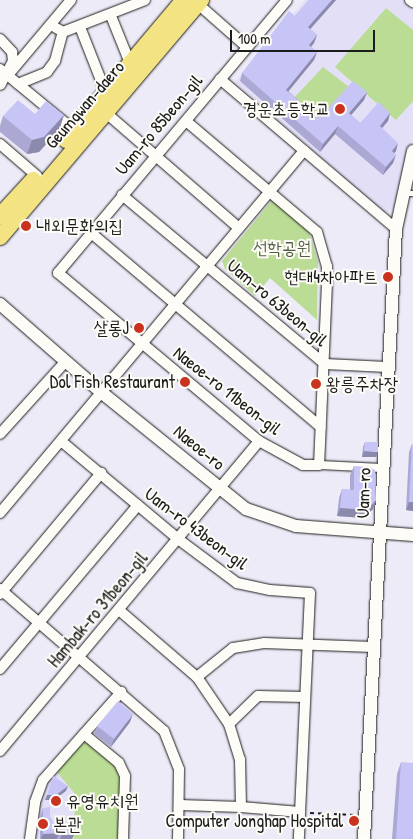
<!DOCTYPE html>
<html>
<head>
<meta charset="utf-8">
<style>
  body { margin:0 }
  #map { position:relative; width:413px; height:839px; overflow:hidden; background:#edebf7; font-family:"Patrick Hand","Poor Story",sans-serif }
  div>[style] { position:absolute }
  .built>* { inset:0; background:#e2dff7 }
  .green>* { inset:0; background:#bbdc95 }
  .path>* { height:2px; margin-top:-1px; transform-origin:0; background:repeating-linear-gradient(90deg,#1c1c1c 0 4px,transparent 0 8px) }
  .roads { filter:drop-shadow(0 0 1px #1c1c1c) drop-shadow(0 0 1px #1c1c1c) }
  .service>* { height:5px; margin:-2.5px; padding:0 2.5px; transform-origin:2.5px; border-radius:2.5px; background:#fdfcf7 }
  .pedestrian>* { height:8px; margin:-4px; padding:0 4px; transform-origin:4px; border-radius:4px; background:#fdfcf7 }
  .minor>* { height:10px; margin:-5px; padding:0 5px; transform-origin:5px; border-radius:5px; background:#fdfcf7 }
  .tertiary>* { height:12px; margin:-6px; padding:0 6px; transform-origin:6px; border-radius:6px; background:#fdfcf7 }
  .primary>* { height:16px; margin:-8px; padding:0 8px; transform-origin:8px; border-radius:8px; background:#f4e382 }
  .wall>* { inset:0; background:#aba9d4 }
  .shaded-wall>* { inset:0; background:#8b89ac }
  .building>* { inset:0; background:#c7c4f6 }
  .dots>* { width:14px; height:14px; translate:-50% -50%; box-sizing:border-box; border:2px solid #fdfcf7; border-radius:50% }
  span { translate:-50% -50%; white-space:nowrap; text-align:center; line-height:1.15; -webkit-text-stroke:4px #fdfcf7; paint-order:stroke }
  .street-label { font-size:18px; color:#1c1c1c }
  .poi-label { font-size:18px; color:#1c1c1c }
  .right { translate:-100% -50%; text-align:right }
  .left { translate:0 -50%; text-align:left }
  .park-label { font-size:18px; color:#545f46 }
  .scale { position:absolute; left:230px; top:30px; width:145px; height:22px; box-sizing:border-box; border:2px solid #1c1c1c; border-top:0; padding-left:6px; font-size:15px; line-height:18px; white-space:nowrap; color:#1c1c1c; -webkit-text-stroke:4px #fdfcf7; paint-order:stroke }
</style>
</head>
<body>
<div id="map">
  <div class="built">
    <i style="clip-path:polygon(305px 0,404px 0,413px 8px,413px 137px,394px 207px,388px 212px,383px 211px,235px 82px)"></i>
    <i style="clip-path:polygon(56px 771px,75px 794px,74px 839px,33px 839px,35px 807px,44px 786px)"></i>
  </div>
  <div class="green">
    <i style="clip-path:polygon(386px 8px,413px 30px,413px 101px,396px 120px,335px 67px)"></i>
    <i style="clip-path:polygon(323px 67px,349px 87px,317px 122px,293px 99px)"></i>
    <i style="clip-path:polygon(273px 199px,309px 231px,318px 262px,317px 320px,270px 278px,255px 296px,225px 269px,222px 261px)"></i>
    <i style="clip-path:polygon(89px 741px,117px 769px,121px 781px,121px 839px,74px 839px,75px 794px,56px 771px,80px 743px)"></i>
  </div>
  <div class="path">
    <i style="left:310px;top:813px;width:45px;rotate:2.5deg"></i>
  </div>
  <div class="roads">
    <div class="service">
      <i style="left:403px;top:193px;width:10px"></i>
    </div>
    <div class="pedestrian">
      <i style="left:319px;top:465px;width:64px;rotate:2.7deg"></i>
    </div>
    <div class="minor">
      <i style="left:410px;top:0;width:4px;rotate:34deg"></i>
      <i style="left:198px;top:4px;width:65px;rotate:41.3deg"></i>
      <i style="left:111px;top:16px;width:51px;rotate:68deg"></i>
      <i style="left:51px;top:25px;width:14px;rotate:30deg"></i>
      <i style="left:63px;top:32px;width:88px;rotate:-21.3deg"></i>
      <i style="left:80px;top:27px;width:71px;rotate:68.5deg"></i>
      <i style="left:0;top:39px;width:18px;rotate:47deg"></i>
      <i style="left:12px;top:52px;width:9px;rotate:84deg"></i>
      <i style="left:13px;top:61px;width:27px;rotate:118deg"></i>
      <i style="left:0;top:69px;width:96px;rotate:39.5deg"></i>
      <i style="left:8px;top:75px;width:98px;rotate:-50deg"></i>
      <i style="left:220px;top:79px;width:231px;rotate:40.4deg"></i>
      <i style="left:18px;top:84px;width:31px;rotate:-22deg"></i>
      <i style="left:47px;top:72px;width:14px;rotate:-54deg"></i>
      <i style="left:55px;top:61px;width:30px;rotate:-75deg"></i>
      <i style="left:105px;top:112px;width:177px;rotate:40.9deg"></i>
      <i style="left:186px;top:121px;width:172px;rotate:40.3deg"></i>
      <i style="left:317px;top:232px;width:35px;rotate:74deg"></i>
      <i style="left:327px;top:266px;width:17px;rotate:90deg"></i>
      <i style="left:327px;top:283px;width:182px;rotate:92.5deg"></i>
      <i style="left:319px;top:465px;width:16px;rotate:180deg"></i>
      <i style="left:303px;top:465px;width:50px;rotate:-151.4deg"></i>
      <i style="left:259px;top:441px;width:262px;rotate:-140.1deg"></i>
      <i style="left:58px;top:273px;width:356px;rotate:-50deg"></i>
      <i style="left:0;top:144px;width:49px;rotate:40.9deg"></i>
      <i style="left:122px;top:195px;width:264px;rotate:39.8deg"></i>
      <i style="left:325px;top:364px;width:62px;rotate:2.8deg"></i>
      <i style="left:90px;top:232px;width:302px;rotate:40.2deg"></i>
      <i style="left:0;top:434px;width:98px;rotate:-47.9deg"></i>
      <i style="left:61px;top:441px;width:153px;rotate:39.9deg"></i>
      <i style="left:178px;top:539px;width:74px;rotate:36.7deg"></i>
      <i style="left:237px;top:583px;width:34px;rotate:12deg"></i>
      <i style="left:270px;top:590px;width:40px;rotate:4.3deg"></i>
      <i style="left:310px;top:593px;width:246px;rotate:92.6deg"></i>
      <i style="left:0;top:513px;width:473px;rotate:-50deg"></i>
      <i style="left:0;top:589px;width:217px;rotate:40.9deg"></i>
      <i style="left:164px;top:731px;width:41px;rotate:68.5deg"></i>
      <i style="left:179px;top:769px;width:70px;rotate:90.8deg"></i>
      <i style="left:0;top:594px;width:158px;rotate:-50.1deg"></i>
      <i style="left:119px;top:610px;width:103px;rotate:40.7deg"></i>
      <i style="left:197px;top:677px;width:46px;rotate:-38.9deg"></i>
      <i style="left:233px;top:648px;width:31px;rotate:-9deg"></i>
      <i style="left:264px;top:643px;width:109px;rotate:2.1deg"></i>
      <i style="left:0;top:669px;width:214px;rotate:-49.9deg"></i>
      <i style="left:197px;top:677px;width:57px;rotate:55.8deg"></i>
      <i style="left:229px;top:724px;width:37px;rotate:73deg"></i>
      <i style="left:240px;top:759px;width:48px;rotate:88.8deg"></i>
      <i style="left:241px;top:807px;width:59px;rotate:4.8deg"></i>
      <i style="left:229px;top:724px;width:40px;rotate:-44deg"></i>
      <i style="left:258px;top:696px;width:47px;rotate:1.2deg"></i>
      <i style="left:84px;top:734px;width:45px;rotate:39.6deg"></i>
      <i style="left:119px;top:763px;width:14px;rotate:65deg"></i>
      <i style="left:125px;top:776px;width:63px;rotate:91.8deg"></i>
      <i style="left:0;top:751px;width:404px;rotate:-50.1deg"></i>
      <i style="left:180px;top:805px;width:61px;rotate:1.9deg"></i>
      <i style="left:30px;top:839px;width:37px;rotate:-82deg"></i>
      <i style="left:35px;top:802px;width:23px;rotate:-70deg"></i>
      <i style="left:43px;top:780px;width:118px;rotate:-48.4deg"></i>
    </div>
    <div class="tertiary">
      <i style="left:0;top:304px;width:134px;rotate:41.1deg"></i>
      <i style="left:101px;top:392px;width:186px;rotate:38.9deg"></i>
      <i style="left:246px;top:509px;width:53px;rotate:18.8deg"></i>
      <i style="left:296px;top:526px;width:117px;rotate:4.4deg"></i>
      <i style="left:364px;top:839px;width:611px;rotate:-87deg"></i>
      <i style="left:396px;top:229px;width:80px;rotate:-77.7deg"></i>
    </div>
    <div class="primary">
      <i style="left:66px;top:140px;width:183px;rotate:-49.9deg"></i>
      <i style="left:0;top:216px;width:49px;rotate:-47.5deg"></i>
      <i style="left:0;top:237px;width:311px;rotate:-49.7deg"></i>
    </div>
  </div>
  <div class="wall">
    <i style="clip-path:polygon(309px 0,336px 0,310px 29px,317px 35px,314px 43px,311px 47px,317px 52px,314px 60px,288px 91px,319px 118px,367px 92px,364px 100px,351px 115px,360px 123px,390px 113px,388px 121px,382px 128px,396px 151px,394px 153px,393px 163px,383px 175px,335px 134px,320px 152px,240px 81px,242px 73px,295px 16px)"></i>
    <i style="clip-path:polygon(35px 114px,64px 115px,59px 130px,39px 152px,27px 154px,0 132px,0 126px,3px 116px)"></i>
    <i style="clip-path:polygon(365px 442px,376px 457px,362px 457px,363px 447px)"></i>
    <i style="clip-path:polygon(412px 444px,413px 444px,413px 511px,406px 510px,409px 452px)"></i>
    <i style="clip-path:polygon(354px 466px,376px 500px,373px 509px,364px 518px,337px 516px,339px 498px,342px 489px,350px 490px,350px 475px)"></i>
    <i style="clip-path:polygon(130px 722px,111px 747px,94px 734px,97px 726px)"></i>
    <i style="clip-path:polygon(401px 762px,413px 839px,392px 839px,397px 774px)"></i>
    <i style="clip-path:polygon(43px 808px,50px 817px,58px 832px,60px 828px,74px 835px,72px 839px,58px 839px,58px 838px,57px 839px,40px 839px,40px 816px)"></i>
  </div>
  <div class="shaded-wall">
    <i style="clip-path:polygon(332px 0,336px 0,305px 35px,308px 27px)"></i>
    <i style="clip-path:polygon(317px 35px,314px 43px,306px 53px,309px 45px)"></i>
    <i style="clip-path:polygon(317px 52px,314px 60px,283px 98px,286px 90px)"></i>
    <i style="clip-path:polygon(367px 92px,364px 100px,346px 121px,349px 113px)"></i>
    <i style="clip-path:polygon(390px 113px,388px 121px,377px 134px,380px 126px)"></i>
    <i style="clip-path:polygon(64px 115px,59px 130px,39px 152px,27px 154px,32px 140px)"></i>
    <i style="clip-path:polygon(338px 126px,335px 134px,320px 152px,323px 144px)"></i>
    <i style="clip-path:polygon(398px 143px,396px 151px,389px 159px,392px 151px)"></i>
    <i style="clip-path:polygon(396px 155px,393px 163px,383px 175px,386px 167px)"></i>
    <i style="clip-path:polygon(364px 451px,378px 452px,376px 457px,362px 457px)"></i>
    <i style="clip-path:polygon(376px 500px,373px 509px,364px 518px,337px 516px,340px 508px)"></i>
    <i style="clip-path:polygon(409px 502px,413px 502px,413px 511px,406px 510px)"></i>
    <i style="clip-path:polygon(133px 714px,130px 722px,111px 747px,114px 739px)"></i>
    <i style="clip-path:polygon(68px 786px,66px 791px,54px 800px,45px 800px,47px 795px)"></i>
    <i style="clip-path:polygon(59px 833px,57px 839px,41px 839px,43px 834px)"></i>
    <i style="clip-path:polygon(62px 835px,74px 835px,72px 839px,60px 839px)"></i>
  </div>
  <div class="building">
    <i style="clip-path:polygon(309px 0,332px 0,308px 27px,317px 35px,309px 45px,317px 52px,286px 90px,319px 118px,353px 81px,367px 92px,349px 113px,360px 123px,379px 102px,390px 113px,380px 126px,398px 143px,392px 151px,396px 155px,386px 167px,338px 126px,323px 144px,242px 73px,289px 11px,295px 16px)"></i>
    <i style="clip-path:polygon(18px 100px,35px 114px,46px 101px,64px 115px,44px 137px,32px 140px,3px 116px)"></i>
    <i style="clip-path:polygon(365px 442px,378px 442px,378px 452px,364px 451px)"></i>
    <i style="clip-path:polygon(412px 444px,413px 444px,413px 502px,409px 502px)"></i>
    <i style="clip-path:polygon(354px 466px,369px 467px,375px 470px,376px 500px,367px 510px,340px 508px,342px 489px,354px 490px)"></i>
    <i style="clip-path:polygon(118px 701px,133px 714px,114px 739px,97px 726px)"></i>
    <i style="clip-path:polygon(401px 762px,413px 763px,413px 839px,396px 839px)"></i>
    <i style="clip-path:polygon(53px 776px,68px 786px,56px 795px,47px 795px)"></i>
    <i style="clip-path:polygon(50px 807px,50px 817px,59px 833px,43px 834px,43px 808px)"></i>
    <i style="clip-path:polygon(69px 822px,74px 826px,74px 835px,62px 835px,60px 828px)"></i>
  </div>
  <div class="dots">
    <i style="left:340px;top:109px;background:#c8321e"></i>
    <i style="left:26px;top:226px;background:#c8321e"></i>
    <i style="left:388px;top:277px;background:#c8321e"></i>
    <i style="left:139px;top:328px;background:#c8321e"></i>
    <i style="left:185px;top:382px;background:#c8321e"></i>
    <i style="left:316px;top:384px;background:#c8321e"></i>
    <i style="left:56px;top:801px;background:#c8321e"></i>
    <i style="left:354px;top:821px;background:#c8321e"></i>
    <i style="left:43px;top:824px;background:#c8321e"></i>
  </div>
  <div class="street-label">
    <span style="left:85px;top:105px;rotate:-49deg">Geumgwan-daero</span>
    <span style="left:159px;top:125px;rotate:-50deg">Uam-ro 85beon-gil</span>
    <span style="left:277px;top:303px;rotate:40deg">Uam-ro 63beon-gil</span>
    <span style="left:227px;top:391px;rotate:38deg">Naeoe-ro 11beon-gil</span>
    <span style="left:199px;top:448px;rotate:39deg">Naeoe-ro</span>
    <span style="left:364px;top:493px;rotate:-88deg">Uam-ro</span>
    <span style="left:196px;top:529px;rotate:37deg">Uam-ro 43beon-gil</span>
    <span style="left:98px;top:610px;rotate:-50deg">Hambak-ro 31beon-gil</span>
  </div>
  <div class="poi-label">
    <span class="right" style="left:330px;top:109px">경운초등학교</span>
    <span class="left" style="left:36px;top:226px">내외문화의집</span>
    <span class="right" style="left:378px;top:277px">현대4차아파트</span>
    <span class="right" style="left:129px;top:328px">살롱J</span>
    <span class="right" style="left:175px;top:382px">Dol Fish Restaurant</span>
    <span class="left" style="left:326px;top:384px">왕릉주차장</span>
    <span class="left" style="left:66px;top:801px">유영유치원</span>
    <span class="right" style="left:343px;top:821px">Computer Jonghap Hospital</span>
    <span class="left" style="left:53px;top:824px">본관</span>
  </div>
  <div class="park-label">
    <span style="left:282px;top:248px">선학공원</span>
  </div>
  <div class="scale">100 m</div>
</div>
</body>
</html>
